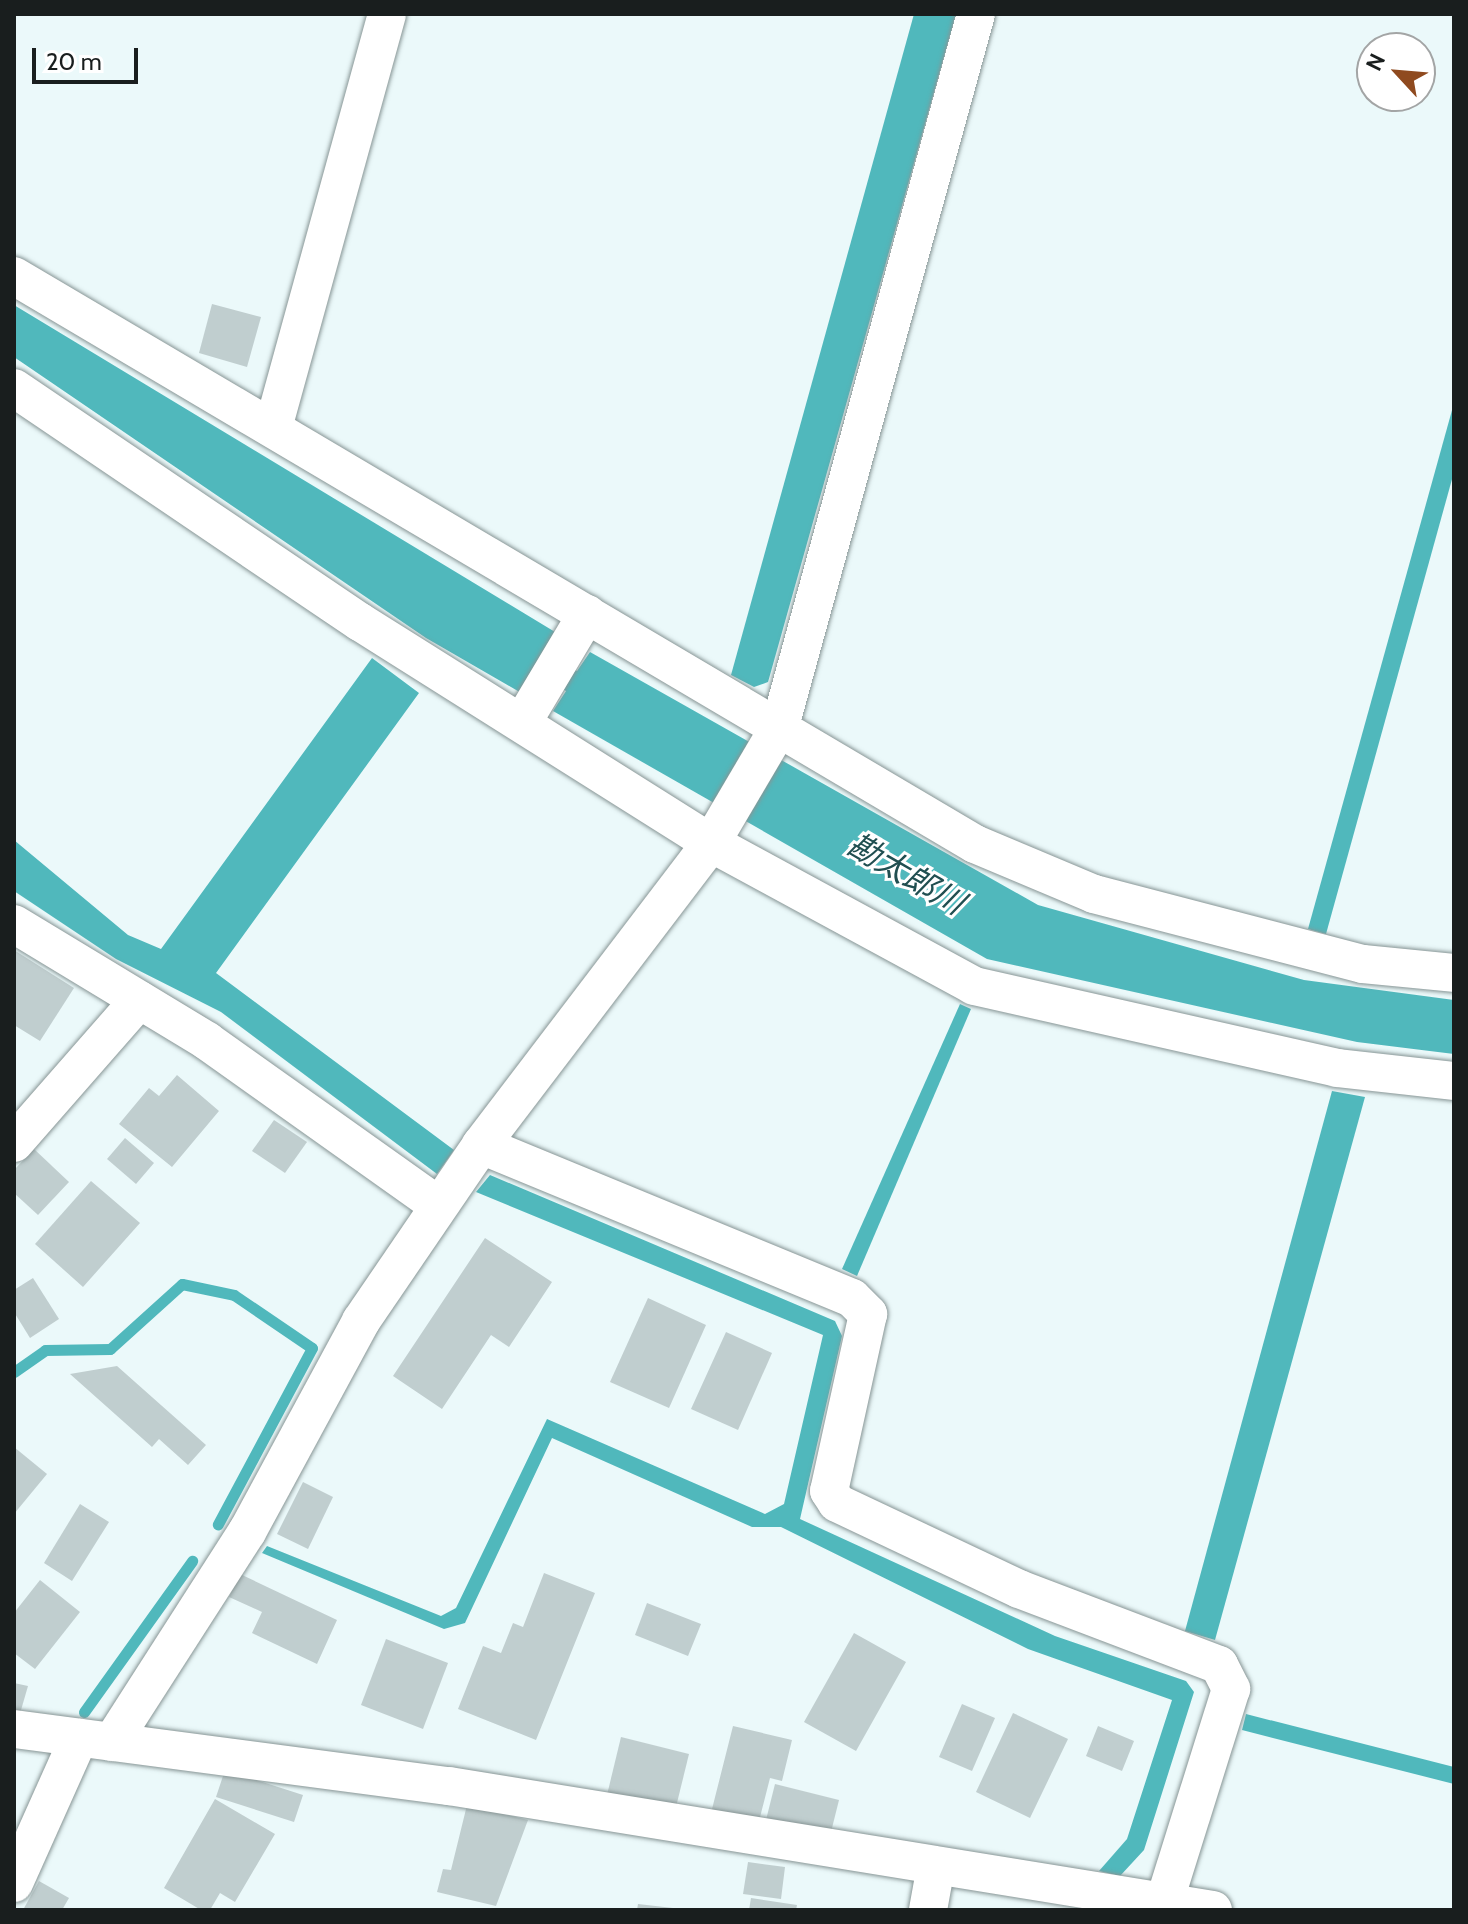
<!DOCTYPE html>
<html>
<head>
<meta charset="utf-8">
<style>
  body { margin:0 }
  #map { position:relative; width:1468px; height:1924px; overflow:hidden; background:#ebf9fa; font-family:Cabin,"Noto Sans JP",sans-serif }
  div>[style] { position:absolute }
  .water>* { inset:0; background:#50b8bc }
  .stream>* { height:11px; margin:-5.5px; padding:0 5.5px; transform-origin:5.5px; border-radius:5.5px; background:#50b8bc }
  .building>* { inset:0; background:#c0cecf }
  .roads { filter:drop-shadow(0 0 2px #879595) drop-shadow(0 0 2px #879595) }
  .minor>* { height:38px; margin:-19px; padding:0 19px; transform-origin:19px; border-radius:19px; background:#fff }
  span { translate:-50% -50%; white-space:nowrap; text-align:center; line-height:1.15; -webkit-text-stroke:6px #fff; paint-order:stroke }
  .water-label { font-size:32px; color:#214f51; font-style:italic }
  .frame { position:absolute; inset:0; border:16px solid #191e1e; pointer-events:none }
  .north { position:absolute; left:1356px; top:32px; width:80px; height:80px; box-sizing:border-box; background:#fff; border:2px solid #a3a5a5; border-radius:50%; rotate:296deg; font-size:22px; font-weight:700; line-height:32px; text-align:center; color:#191e1e }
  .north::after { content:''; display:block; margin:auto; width:28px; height:36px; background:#8f4a1f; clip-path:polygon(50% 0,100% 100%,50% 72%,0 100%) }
  .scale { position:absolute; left:32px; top:48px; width:106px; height:36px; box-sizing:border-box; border:4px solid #191e1e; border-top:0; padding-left:10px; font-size:24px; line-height:28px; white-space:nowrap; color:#191e1e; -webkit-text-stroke:6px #fff; paint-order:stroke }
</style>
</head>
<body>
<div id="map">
  <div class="water">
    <i style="clip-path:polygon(914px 14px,956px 14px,768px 682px,754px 687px,731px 675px)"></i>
    <i style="clip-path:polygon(14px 305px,560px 635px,548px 654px,577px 671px,590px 652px,1038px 905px,1304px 980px,1454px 1000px,1454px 1054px,1357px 1042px,987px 959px,553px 711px,566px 691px,536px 674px,523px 694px,426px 638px,14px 357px)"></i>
    <i style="clip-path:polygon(1454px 403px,1454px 472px,1326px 934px,1308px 929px)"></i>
    <i style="clip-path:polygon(372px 658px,419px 693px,216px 973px,454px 1150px,437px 1174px,221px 1012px,116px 959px,14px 891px,14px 840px,128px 935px,161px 949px)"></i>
    <i style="clip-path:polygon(960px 1004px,971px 1009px,857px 1276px,842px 1269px)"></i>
    <i style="clip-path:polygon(1332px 1091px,1365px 1097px,1215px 1640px,1185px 1631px)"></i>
    <i style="clip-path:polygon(490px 1175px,835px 1321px,842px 1336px,800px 1519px,1055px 1636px,1186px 1681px,1194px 1692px,1144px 1850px,1120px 1876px,1099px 1871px,1127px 1839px,1172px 1700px,1028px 1649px,781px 1527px,752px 1527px,552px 1438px,465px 1623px,444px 1629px,262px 1553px,267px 1546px,441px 1616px,456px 1608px,547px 1419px,765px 1514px,784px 1504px,823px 1335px,476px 1192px)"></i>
    <i style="clip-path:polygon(1246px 1714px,1454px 1767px,1454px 1784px,1242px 1730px)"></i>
  </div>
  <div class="stream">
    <i style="left:14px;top:1372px;width:38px;rotate:-35deg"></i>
    <i style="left:45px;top:1350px;width:65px;rotate:-0.9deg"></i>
    <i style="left:110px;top:1349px;width:97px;rotate:-42.1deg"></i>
    <i style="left:182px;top:1284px;width:53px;rotate:11.9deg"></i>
    <i style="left:234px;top:1295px;width:94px;rotate:34.2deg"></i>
    <i style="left:312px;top:1348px;width:200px;rotate:118.1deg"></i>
    <i style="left:84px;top:1712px;width:186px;rotate:-54.4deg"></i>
  </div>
  <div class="building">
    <i style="clip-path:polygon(212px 304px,261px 317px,247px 367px,199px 353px)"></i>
    <i style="clip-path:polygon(14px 950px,74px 988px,40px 1041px,14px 1025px)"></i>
    <i style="clip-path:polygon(177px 1075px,219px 1111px,172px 1167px,119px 1124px,149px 1088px,159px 1096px)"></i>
    <i style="clip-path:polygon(274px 1120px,307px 1142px,285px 1173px,252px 1151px)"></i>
    <i style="clip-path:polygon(125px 1138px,154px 1163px,136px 1184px,107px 1159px)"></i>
    <i style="clip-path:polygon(34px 1149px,69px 1182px,38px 1215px,14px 1193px,14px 1170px)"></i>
    <i style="clip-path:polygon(91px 1181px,140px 1223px,83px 1287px,35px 1244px)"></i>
    <i style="clip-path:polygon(485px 1238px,552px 1282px,509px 1347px,491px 1335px,442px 1409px,393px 1376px)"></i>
    <i style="clip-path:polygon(33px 1278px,59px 1319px,30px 1338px,14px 1312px,14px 1290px)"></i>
    <i style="clip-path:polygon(648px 1298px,706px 1325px,669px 1408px,610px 1382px)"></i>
    <i style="clip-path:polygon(726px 1332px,772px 1353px,738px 1430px,691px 1409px)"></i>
    <i style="clip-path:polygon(117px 1366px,206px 1445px,188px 1465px,159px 1439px,152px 1447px,70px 1374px)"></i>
    <i style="clip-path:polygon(14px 1447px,47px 1474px,14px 1514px)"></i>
    <i style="clip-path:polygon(303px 1482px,333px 1497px,308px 1549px,277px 1534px)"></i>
    <i style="clip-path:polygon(80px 1504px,109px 1522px,72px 1581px,44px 1563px)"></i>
    <i style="clip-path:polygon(544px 1573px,595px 1593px,536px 1740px,458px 1709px,483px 1646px,501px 1653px,513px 1623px,523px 1627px)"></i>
    <i style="clip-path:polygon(240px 1574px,337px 1620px,317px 1664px,252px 1633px,262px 1612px,229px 1597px)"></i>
    <i style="clip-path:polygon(40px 1580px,80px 1612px,35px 1669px,14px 1653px,14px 1613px)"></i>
    <i style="clip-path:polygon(647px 1603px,701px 1624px,688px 1656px,635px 1635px)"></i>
    <i style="clip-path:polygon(854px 1633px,906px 1662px,856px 1751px,804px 1722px)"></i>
    <i style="clip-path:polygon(386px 1639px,448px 1663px,423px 1729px,361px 1705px)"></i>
    <i style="clip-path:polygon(14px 1683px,28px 1686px,19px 1717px,14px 1716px)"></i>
    <i style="clip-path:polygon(962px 1704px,995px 1718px,972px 1771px,939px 1757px)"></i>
    <i style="clip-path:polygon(1013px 1713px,1068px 1739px,1030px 1818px,976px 1792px)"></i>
    <i style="clip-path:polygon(733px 1726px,792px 1740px,782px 1781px,770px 1778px,757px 1829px,710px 1817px)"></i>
    <i style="clip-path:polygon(1098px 1726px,1134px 1741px,1122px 1771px,1086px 1756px)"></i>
    <i style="clip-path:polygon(621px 1737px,689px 1754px,675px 1811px,607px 1795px)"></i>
    <i style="clip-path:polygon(225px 1770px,303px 1795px,294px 1822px,216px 1797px)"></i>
    <i style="clip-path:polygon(775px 1784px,839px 1800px,829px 1840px,765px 1824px)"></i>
    <i style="clip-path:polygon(215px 1799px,275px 1834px,235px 1902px,220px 1893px,210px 1910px,201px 1910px,164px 1888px)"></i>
    <i style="clip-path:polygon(467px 1805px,528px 1820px,496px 1906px,437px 1892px,443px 1869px,451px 1870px)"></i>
    <i style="clip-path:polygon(748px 1862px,785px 1867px,781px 1899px,743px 1894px)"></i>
    <i style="clip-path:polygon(39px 1881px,69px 1898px,62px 1910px,23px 1910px)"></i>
    <i style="clip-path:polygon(751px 1898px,797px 1905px,796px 1910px,749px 1910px)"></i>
    <i style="clip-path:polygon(638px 1904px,673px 1908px,673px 1910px,637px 1910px)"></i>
  </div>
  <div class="roads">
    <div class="minor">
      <i style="left:14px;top:276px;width:1116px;rotate:30.59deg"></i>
      <i style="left:975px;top:844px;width:129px;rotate:22.8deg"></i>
      <i style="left:1094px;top:894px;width:278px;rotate:14.6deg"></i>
      <i style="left:1363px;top:964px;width:91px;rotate:5.6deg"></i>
      <i style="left:14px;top:388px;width:418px;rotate:34.1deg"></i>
      <i style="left:360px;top:622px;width:415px;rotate:32.2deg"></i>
      <i style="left:711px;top:843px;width:299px;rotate:28.5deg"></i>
      <i style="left:974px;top:986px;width:372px;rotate:12.7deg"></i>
      <i style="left:1337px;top:1068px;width:118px;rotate:6.3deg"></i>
      <i style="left:273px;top:428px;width:429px;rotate:-74.6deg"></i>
      <i style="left:522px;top:723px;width:127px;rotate:-59.2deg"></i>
      <i style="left:14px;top:924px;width:226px;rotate:31.2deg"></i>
      <i style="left:207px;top:1041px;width:283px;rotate:35.4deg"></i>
      <i style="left:14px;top:1143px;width:190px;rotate:-48.8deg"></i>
      <i style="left:481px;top:1145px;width:401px;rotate:22.4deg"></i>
      <i style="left:852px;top:1298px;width:23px;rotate:45deg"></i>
      <i style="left:868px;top:1314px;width:181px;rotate:102.4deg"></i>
      <i style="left:829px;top:1491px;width:14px;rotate:56deg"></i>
      <i style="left:837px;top:1503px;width:201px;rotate:25.3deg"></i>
      <i style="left:1019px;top:1589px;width:214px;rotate:20.8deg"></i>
      <i style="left:1219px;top:1665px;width:27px;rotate:63deg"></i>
      <i style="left:1231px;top:1689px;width:220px;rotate:107.4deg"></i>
      <i style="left:14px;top:1729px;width:439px;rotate:7.5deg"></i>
      <i style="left:449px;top:1786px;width:774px;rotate:9.22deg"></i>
      <i style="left:112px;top:1742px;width:250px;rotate:-57.3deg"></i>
      <i style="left:247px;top:1532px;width:240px;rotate:-61.6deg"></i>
      <i style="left:361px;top:1321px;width:213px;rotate:-55.7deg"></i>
      <i style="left:481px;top:1145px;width:380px;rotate:-52.7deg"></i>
      <i style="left:711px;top:843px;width:136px;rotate:-59.5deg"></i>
      <i style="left:780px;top:726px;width:738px;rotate:-74.61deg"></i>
      <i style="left:14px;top:1883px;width:159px;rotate:-65.9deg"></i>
      <i style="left:928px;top:1910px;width:45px;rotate:-79.7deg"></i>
    </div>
  </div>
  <div class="water-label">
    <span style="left:906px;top:874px;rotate:30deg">勘太郎川</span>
  </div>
  <div class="frame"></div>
  <div class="north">N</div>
  <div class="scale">20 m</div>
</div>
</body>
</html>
